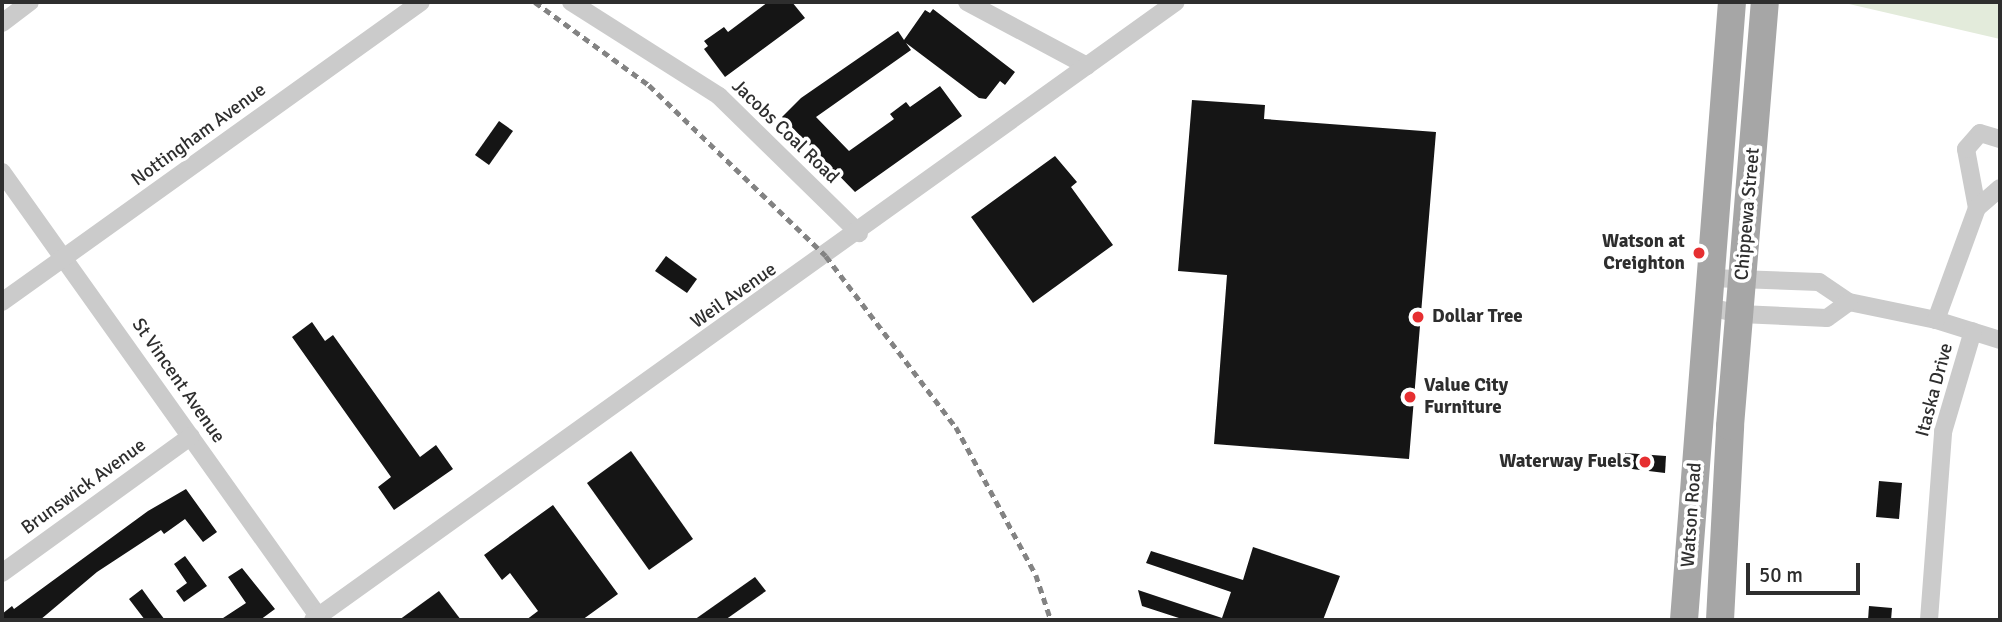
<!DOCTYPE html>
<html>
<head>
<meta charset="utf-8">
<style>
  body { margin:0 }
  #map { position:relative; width:2002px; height:622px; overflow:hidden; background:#fff; font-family:Signika,sans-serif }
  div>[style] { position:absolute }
  .green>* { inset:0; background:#e3ebdb }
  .building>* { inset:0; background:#151515 }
  .street>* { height:18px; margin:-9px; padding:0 9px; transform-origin:9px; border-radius:9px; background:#cbcbcb }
  .primary>* { height:28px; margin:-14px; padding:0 14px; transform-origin:14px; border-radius:14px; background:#a6a6a6 }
  .rail>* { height:4.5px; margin-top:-2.25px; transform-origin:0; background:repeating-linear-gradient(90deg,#838383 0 7px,transparent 0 12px) }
  .dots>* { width:19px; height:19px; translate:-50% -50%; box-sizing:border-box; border:4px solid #fff; border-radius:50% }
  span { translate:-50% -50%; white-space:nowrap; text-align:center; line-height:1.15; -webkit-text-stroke:7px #fff; paint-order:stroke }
  .street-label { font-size:19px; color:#2e2e2e }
  .poi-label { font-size:19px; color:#2e2e2e; font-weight:700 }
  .right { translate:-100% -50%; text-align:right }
  .left { translate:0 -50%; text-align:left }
  .frame { position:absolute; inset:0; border:4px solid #2e2e2e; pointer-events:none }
  .scale { position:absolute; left:1746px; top:563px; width:114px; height:32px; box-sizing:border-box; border:4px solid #2e2e2e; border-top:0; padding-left:9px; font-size:21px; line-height:24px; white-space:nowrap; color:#2e2e2e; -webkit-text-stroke:5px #fff; paint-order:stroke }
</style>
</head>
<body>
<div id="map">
  <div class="green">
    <i style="clip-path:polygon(1830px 2px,2000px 2px,2000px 39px,1849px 4px)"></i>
  </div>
  <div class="building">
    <i style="clip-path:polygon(768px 2px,792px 2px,805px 18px,725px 77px,704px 49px,708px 46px,704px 41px,724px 27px,728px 32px)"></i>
    <i style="clip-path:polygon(933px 9px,1015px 72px,1005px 85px,1000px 81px,986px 99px,979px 98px,906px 43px,911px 50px,816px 117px,849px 151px,894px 119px,890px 114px,906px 102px,910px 107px,940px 86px,962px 116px,855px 192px,782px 117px,801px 98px,898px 31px,904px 40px,925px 10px,930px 13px)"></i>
    <i style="clip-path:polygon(1192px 100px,1265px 105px,1264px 119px,1436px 132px,1409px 459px,1214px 444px,1227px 275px,1178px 271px)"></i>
    <i style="clip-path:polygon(499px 121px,513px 131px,489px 165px,475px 155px)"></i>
    <i style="clip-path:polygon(1055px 156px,1077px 182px,1071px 187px,1113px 245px,1033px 303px,971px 217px)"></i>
    <i style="clip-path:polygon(666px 256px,697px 279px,687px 293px,655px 271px)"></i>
    <i style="clip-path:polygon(312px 322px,325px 341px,333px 335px,420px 457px,436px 445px,453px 469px,394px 510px,378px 487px,391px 477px,292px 337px)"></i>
    <i style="clip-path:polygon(631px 451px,693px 539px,649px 570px,587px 483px)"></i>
    <i style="clip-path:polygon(1625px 453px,1666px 456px,1665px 473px,1624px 468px)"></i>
    <i style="clip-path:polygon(1879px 481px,1902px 483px,1899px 519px,1876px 517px)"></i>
    <i style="clip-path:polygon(186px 489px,217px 532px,203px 542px,185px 519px,164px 534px,161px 530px,97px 572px,40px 620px,2px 620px,2px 614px,12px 606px,14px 609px,148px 511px)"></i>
    <i style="clip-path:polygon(553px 505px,618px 594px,582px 620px,526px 620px,538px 611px,510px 573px,502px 580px,484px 555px)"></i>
    <i style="clip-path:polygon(1253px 547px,1340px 576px,1323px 620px,1185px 620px,1142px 606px,1138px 590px,1222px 618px,1231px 592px,1146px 563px,1151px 551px,1243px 580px)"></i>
    <i style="clip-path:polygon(185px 556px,207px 586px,184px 602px,176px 591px,187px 583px,174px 564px)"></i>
    <i style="clip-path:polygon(242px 568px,275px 609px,260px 620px,220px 620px,246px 603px,228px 577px)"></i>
    <i style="clip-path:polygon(755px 577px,766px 591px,725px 620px,694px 620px)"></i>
    <i style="clip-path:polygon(142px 589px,155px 607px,165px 620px,145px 620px,129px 599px)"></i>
    <i style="clip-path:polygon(439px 591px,461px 620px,399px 620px)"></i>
    <i style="clip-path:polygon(1869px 606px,1892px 608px,1891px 620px,1868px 620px)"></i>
  </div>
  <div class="street">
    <i style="left:571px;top:2px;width:175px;rotate:32.4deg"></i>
    <i style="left:719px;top:96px;width:196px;rotate:44.4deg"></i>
    <i style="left:967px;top:2px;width:136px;rotate:28.1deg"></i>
    <i style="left:2px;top:23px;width:35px;rotate:-37deg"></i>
    <i style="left:2px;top:172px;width:545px;rotate:54.56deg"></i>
    <i style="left:1977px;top:208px;width:60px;rotate:-100.6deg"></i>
    <i style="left:1966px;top:149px;width:21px;rotate:-49deg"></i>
    <i style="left:1980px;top:133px;width:21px;rotate:17deg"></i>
    <i style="left:1710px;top:278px;width:109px;rotate:2.1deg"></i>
    <i style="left:1819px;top:282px;width:36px;rotate:34deg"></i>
    <i style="left:1849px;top:302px;width:89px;rotate:11.7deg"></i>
    <i style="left:1936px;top:320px;width:67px;rotate:17.4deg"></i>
    <i style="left:2px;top:302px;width:515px;rotate:-35.6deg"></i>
    <i style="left:1708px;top:307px;width:33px;rotate:12deg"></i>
    <i style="left:1740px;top:314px;width:87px;rotate:2.6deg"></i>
    <i style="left:1827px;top:318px;width:27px;rotate:-36deg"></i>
    <i style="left:1936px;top:320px;width:119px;rotate:-69.9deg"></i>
    <i style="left:1977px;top:208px;width:30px;rotate:-41deg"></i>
    <i style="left:2px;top:573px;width:233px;rotate:-35.9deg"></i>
    <i style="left:313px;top:620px;width:1061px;rotate:-35.61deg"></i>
    <i style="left:1929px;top:620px;width:189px;rotate:-85.7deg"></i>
    <i style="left:1943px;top:432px;width:105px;rotate:-73.5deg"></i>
  </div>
  <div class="primary">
    <i style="left:1684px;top:620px;width:620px;rotate:-85.56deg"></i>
    <i style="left:1720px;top:620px;width:194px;rotate:-87deg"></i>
    <i style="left:1730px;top:426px;width:425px;rotate:-85.3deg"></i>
  </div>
  <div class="rail">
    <i style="left:535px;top:2px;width:141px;rotate:36.1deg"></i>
    <i style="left:649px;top:85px;width:246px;rotate:44deg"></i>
    <i style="left:826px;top:256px;width:215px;rotate:52.8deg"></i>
    <i style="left:956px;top:427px;width:168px;rotate:61.6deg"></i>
    <i style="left:1036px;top:575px;width:47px;rotate:71.6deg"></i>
  </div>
  <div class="dots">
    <i style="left:1699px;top:253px;background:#e62f31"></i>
    <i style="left:1418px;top:317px;background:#e62f31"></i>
    <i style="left:1410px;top:397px;background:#e62f31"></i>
    <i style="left:1645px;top:462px;background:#e62f31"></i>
  </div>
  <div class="street-label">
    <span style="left:785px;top:132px;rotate:44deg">Jacobs Coal Road</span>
    <span style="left:199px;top:135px;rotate:-36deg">Nottingham Avenue</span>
    <span style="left:1748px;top:214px;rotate:-85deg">Chippewa Street</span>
    <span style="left:734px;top:296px;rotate:-35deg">Weil Avenue</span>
    <span style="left:178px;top:381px;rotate:55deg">St Vincent Avenue</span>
    <span style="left:1935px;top:390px;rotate:-75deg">Itaska Drive</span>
    <span style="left:84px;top:487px;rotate:-36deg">Brunswick Avenue</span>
    <span style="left:1692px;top:515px;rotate:-86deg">Watson Road</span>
  </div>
  <div class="poi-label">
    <span class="right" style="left:1685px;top:253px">Watson at<br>Creighton</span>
    <span class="left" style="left:1432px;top:317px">Dollar Tree</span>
    <span class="left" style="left:1424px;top:397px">Value City<br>Furniture</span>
    <span class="right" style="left:1631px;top:462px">Waterway Fuels</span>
  </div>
  <div class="frame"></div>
  <div class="scale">50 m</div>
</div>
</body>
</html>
